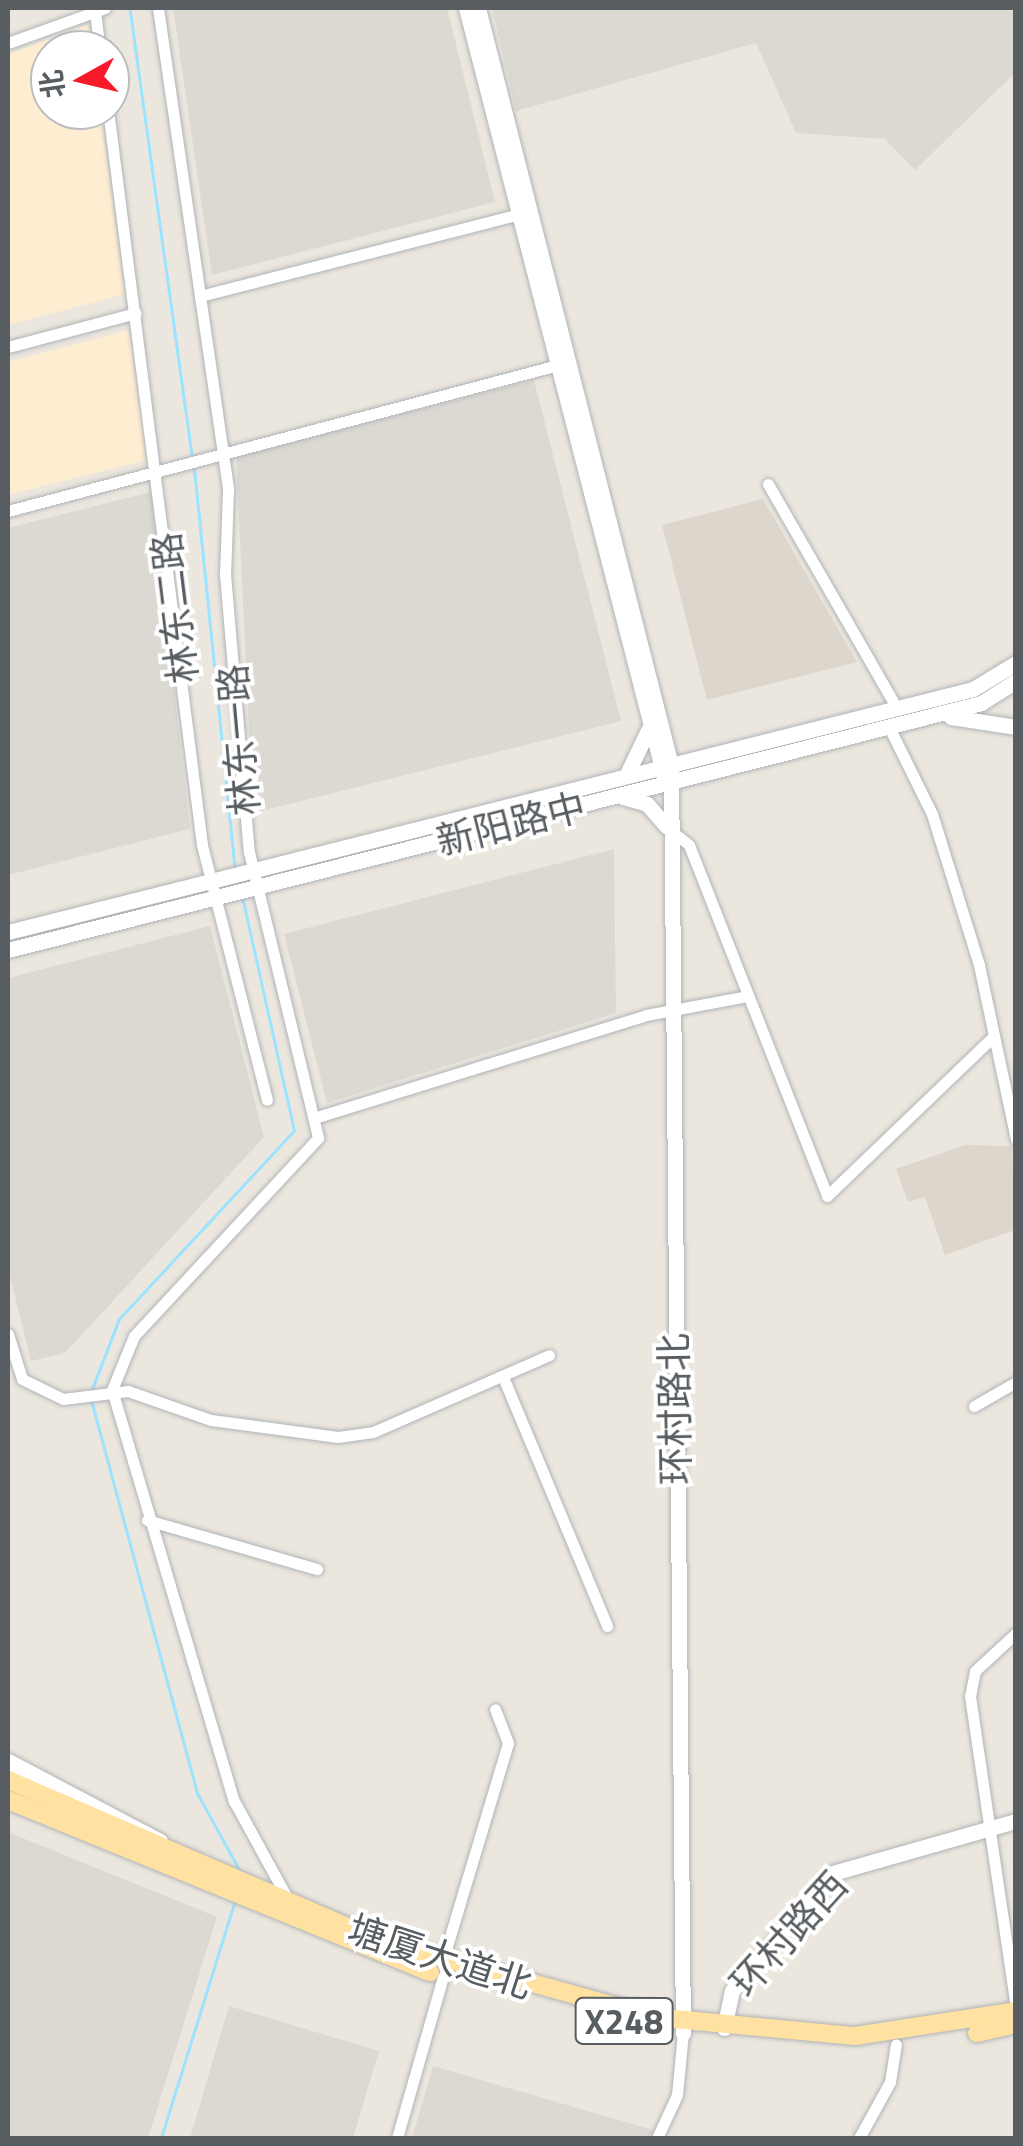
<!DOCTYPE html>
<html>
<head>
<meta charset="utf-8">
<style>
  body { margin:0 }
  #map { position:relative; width:1023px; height:2146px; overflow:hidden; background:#ece7de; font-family:"Titillium Web","Noto Sans SC",sans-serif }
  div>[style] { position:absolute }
  .commercial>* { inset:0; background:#ffedd1 }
  .industrial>* { inset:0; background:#dcd9d3 }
  .education>* { inset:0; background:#dcd6cd }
  .stream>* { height:2.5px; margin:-1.25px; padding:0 1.25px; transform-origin:1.25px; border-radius:1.25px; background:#9ce3ff }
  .roads { filter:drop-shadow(0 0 2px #b0b4b8) drop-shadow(0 0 2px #b0b4b8) }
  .street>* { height:11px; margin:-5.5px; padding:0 5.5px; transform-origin:5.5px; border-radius:5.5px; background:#fff }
  .secondary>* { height:15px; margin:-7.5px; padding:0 7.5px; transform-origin:7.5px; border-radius:7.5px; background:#fff }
  .primary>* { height:18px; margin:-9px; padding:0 9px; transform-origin:9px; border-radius:9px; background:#ffe1a1 }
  span { translate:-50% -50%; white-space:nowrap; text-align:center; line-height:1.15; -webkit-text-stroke:8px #fff; paint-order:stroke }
  .shield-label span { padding:2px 8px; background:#fff; border:2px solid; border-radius:8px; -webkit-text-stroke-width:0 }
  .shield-label { font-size:35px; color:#585d61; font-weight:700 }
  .street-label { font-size:38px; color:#585d61 }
  .frame { position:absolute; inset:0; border:10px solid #585d61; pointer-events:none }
  .north { position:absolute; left:30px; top:30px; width:100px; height:100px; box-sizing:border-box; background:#fff; border:2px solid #bcbec0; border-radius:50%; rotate:262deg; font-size:28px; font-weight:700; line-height:40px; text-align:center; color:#585d61 }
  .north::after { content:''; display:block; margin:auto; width:35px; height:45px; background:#f61a2b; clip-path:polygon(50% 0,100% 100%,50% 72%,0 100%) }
</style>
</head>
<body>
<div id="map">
  <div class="commercial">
    <i style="clip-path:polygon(88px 25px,92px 50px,50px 50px,50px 110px,100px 110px,125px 294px,8px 325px,8px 54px)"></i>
    <i style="clip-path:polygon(129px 330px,147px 460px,8px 495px,8px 362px)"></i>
  </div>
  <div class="industrial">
    <i style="clip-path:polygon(173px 8px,447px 8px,495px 202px,212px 275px)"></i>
    <i style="clip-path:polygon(492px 8px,1015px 8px,1015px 73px,915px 170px,885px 139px,796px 133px,756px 43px,516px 111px)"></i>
    <i style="clip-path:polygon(534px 380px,621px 721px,253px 813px,236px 457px)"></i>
    <i style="clip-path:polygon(151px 492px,190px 829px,8px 875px,8px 528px)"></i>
    <i style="clip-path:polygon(614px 849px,616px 1013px,327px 1103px,284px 934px)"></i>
    <i style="clip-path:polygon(210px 926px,264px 1137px,65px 1353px,31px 1361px,8px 1268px,8px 978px)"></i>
    <i style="clip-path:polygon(8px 1832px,217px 1917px,148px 2138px,8px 2138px)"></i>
    <i style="clip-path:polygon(229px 2006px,379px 2051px,353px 2138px,190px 2138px)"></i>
    <i style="clip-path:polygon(433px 2066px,653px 2130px,648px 2138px,412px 2138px)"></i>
  </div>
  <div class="education">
    <i style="clip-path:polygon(763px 499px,857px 662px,707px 700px,662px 525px)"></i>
    <i style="clip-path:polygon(965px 1145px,1012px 1146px,1015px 1230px,945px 1255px,925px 1197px,908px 1202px,896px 1169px)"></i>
  </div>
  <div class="stream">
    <i style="left:130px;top:8px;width:452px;rotate:82.1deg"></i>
    <i style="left:194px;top:464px;width:406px;rotate:84.2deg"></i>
    <i style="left:92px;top:1389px;width:75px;rotate:-68.9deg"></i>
    <i style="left:119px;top:1319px;width:257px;rotate:-47.1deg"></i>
    <i style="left:294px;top:1131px;width:241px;rotate:-102.5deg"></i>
    <i style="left:92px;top:1402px;width:406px;rotate:74.9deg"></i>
    <i style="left:198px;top:1794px;width:85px;rotate:61.3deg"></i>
    <i style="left:161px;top:2138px;width:248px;rotate:-72.7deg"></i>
  </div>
  <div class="roads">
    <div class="street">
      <i style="left:158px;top:8px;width:487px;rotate:81.7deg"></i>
      <i style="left:228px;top:490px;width:84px;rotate:92deg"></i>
      <i style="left:225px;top:574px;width:279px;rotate:85.1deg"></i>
      <i style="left:249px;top:852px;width:294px;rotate:76.4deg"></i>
      <i style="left:318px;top:1138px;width:270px;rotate:132.9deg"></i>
      <i style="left:134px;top:1336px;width:58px;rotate:112.2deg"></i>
      <i style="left:112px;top:1390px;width:429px;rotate:73.5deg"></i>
      <i style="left:234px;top:1801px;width:111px;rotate:61.3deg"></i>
      <i style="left:95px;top:11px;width:39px;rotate:83deg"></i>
      <i style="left:8px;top:43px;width:103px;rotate:-19.8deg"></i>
      <i style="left:108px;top:110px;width:741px;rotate:82.71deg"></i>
      <i style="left:202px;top:845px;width:263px;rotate:75.7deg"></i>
      <i style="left:200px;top:296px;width:329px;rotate:-14.4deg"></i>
      <i style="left:8px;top:347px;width:132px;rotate:-14.9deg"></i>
      <i style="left:768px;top:484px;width:258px;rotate:60.1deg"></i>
      <i style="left:8px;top:511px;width:569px;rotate:-14.87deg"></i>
      <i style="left:889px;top:727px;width:97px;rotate:63.7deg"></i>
      <i style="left:932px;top:814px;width:158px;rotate:72.7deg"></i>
      <i style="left:979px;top:965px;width:178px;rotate:78deg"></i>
      <i style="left:670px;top:830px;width:24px;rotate:38deg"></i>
      <i style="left:689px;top:845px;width:377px;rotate:68.5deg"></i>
      <i style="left:827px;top:1196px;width:230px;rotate:-43.8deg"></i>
      <i style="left:317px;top:1117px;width:344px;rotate:-17.2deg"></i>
      <i style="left:646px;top:1015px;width:104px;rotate:-10.6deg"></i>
      <i style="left:8px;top:1334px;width:47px;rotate:72.7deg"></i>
      <i style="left:22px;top:1379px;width:46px;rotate:26deg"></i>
      <i style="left:63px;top:1399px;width:65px;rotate:-7deg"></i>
      <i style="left:128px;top:1391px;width:88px;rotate:19.3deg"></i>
      <i style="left:211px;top:1420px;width:128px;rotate:7.6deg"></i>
      <i style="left:338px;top:1437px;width:35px;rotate:-8deg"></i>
      <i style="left:373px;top:1432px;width:192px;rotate:-23.6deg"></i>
      <i style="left:503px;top:1377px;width:270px;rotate:67.3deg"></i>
      <i style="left:974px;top:1406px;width:48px;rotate:-29.7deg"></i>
      <i style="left:147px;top:1520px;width:177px;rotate:16.1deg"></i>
      <i style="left:1016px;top:1633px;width:56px;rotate:137.2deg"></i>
      <i style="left:975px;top:1671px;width:25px;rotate:101deg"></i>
      <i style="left:970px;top:1696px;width:313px;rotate:81.6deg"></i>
      <i style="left:442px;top:1963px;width:230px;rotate:-73.3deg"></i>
      <i style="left:508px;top:1743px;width:36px;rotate:-111deg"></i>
      <i style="left:397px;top:2138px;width:168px;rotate:-74.1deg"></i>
      <i style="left:657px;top:2138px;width:47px;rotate:-65.1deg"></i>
      <i style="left:677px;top:2095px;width:62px;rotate:-84.5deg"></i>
      <i style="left:859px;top:2138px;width:64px;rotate:-61deg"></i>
      <i style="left:890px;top:2082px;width:38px;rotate:-81deg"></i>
    </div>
    <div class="secondary">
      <i style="left:466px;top:8px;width:793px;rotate:75.54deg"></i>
      <i style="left:478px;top:8px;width:781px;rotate:75.7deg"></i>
      <i style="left:671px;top:765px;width:1268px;rotate:89.46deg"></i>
      <i style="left:951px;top:717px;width:66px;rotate:8.7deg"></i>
      <i style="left:626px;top:776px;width:51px;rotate:-64.4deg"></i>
      <i style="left:623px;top:797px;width:25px;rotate:16deg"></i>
      <i style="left:647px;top:804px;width:30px;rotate:49deg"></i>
      <i style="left:8px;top:932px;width:995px;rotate:-14.13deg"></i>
      <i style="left:973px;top:689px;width:50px;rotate:-31.2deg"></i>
      <i style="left:8px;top:950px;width:1004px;rotate:-14.24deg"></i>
      <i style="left:981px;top:703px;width:41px;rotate:-32.2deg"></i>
      <i style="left:8px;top:1761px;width:172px;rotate:27.8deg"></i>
      <i style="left:724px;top:2028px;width:38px;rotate:-78deg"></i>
      <i style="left:732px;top:1991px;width:155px;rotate:-49.4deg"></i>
      <i style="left:833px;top:1873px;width:190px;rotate:-15.9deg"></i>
    </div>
    <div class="primary">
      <i style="left:8px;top:1780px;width:401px;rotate:23.4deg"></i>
      <i style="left:376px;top:1939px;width:288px;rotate:15.7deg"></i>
      <i style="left:653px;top:2017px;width:203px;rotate:5.4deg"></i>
      <i style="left:855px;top:2036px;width:163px;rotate:-8.8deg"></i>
      <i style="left:8px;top:1800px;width:456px;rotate:22.2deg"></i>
      <i style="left:977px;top:2033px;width:40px;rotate:-13deg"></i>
    </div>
  </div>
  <div class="shield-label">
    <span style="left:624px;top:2021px">X248</span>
  </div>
  <div class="street-label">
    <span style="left:175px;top:608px;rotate:-97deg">林东二路</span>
    <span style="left:239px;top:740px;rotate:-95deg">林东一路</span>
    <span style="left:511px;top:824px;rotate:-14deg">新阳路中</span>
    <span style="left:675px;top:1409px;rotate:-91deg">环村路北</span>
    <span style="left:789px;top:1934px;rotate:-48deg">环村路西</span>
    <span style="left:440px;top:1957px;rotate:18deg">塘厦大道北</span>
  </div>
  <div class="frame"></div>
  <div class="north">北</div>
</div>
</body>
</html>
